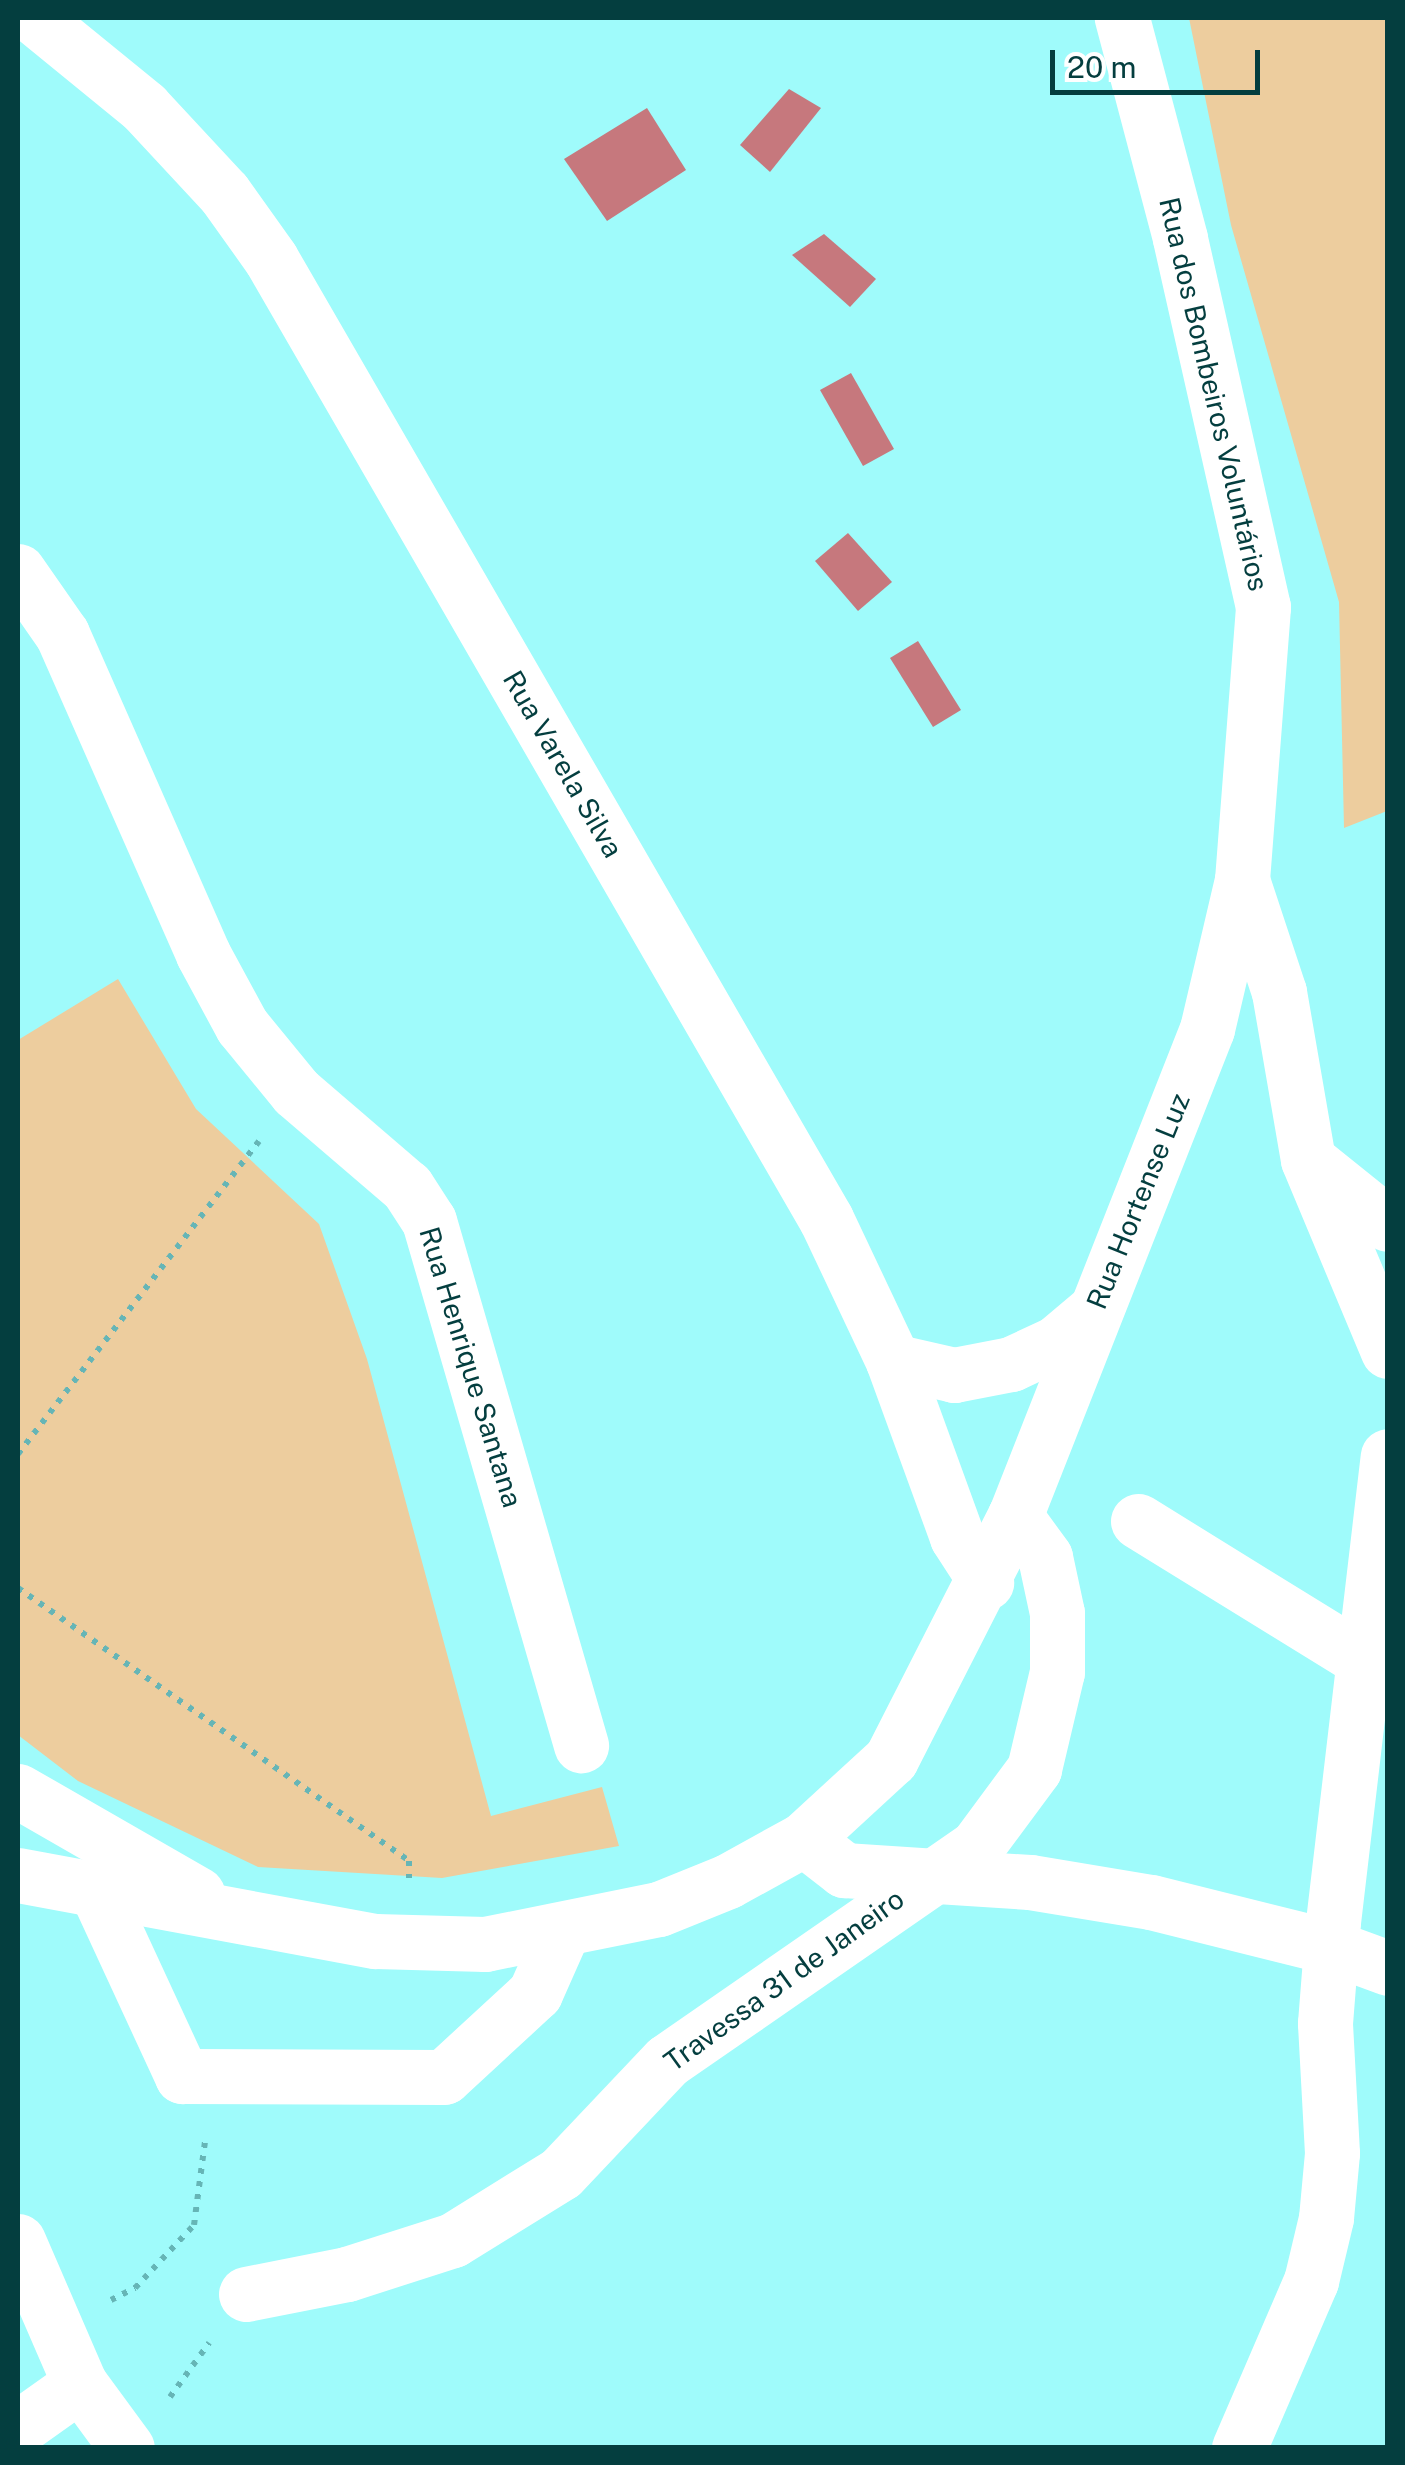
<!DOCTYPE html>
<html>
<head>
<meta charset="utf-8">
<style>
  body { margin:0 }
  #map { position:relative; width:1405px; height:2465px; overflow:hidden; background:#9ffbfb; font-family:"Public Sans",sans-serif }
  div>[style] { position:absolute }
  .green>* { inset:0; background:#edcd9e }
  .water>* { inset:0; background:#c6787d }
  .path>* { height:6px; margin-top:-3px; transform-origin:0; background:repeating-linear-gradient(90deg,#66b5b6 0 5px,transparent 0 13px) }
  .minor>* { height:55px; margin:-27.5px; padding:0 27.5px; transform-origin:27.5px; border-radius:27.5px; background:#fff }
  .major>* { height:55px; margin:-27.5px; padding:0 27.5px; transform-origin:27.5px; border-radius:27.5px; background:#fff }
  span { translate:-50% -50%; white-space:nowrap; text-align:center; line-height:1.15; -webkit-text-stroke:8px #fff; paint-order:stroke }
  .street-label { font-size:28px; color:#043e3f }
  .frame { position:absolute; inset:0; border:20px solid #043e3f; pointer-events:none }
  .scale { position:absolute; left:1050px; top:50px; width:210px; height:45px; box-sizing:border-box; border:5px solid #043e3f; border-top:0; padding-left:12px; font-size:30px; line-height:35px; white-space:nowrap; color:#043e3f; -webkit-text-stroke:8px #fff; paint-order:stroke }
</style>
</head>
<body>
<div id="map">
  <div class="green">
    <i style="clip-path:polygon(1189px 18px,1387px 18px,1387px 811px,1344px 828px,1339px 602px,1231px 225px)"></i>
    <i style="clip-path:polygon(118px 979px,196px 1109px,319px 1224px,367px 1359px,491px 1816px,602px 1787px,619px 1846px,442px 1878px,258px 1867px,78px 1781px,18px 1735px,18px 1040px)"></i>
  </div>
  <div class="water">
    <i style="clip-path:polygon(789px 89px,821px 108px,770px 172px,740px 145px)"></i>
    <i style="clip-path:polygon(647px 108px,686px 170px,607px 221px,564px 159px)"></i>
    <i style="clip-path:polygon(824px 234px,876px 279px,850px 307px,792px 255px)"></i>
    <i style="clip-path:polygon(851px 373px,894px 449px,863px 466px,820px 390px)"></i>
    <i style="clip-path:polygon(848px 533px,892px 582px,858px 611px,815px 561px)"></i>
    <i style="clip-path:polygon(918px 641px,961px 710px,933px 727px,890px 658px)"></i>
  </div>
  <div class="path">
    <i style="left:18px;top:1454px;width:395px;rotate:-52.4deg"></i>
    <i style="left:18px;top:1588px;width:477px;rotate:34.9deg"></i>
    <i style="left:409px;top:1861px;width:17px;rotate:90deg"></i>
    <i style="left:111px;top:2300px;width:27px;rotate:-27deg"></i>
    <i style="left:135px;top:2288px;width:86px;rotate:-46.9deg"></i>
    <i style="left:194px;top:2225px;width:84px;rotate:-82.5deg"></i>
    <i style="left:170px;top:2397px;width:67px;rotate:-54.2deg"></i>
  </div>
  <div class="minor">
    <i style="left:35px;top:18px;width:141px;rotate:39.2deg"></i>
    <i style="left:144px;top:107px;width:117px;rotate:47.1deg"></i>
    <i style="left:224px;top:193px;width:81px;rotate:54.5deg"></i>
    <i style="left:271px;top:259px;width:1109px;rotate:59.97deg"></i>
    <i style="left:826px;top:1219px;width:157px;rotate:64.7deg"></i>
    <i style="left:893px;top:1361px;width:187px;rotate:70deg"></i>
    <i style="left:957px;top:1537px;width:54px;rotate:57.2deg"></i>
    <i style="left:18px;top:571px;width:77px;rotate:55.1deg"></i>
    <i style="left:62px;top:634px;width:350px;rotate:66.2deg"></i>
    <i style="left:203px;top:954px;width:82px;rotate:61.6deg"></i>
    <i style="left:242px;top:1026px;width:85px;rotate:50.7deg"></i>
    <i style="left:296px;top:1092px;width:146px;rotate:40.6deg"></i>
    <i style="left:407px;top:1187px;width:40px;rotate:57.1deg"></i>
    <i style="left:429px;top:1221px;width:546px;rotate:73.82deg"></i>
    <i style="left:1242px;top:880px;width:118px;rotate:71.7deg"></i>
    <i style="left:1279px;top:992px;width:170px;rotate:80.2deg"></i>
    <i style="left:1308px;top:1160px;width:207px;rotate:67.3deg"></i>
    <i style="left:1312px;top:1163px;width:97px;rotate:38.8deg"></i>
    <i style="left:893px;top:1361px;width:63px;rotate:12.9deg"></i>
    <i style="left:954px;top:1375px;width:58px;rotate:-10.9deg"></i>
    <i style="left:1011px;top:1364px;width:50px;rotate:-25deg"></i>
    <i style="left:1056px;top:1343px;width:50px;rotate:-40.1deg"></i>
    <i style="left:1138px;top:1521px;width:264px;rotate:31.7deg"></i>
    <i style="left:804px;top:1839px;width:51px;rotate:37.8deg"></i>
    <i style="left:844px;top:1870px;width:186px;rotate:3.7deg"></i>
    <i style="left:1030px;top:1882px;width:123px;rotate:9.4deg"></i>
    <i style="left:1151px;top:1902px;width:186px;rotate:14deg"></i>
    <i style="left:1331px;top:1947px;width:61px;rotate:20.2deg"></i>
    <i style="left:97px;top:1892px;width:203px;rotate:65.2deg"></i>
    <i style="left:182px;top:2076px;width:262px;rotate:0.2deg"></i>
    <i style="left:444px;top:2077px;width:124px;rotate:-42.7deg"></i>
    <i style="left:535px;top:1993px;width:67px;rotate:-66.1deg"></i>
    <i style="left:18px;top:2241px;width:156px;rotate:66.6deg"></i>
    <i style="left:80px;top:2384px;width:79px;rotate:53.7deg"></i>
    <i style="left:246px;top:2294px;width:103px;rotate:-11.2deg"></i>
    <i style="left:347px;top:2274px;width:111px;rotate:-17.8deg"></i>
    <i style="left:453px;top:2240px;width:127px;rotate:-31.8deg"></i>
    <i style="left:561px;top:2173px;width:154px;rotate:-46.6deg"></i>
    <i style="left:667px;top:2061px;width:377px;rotate:-34.7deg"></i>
    <i style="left:977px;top:1846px;width:96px;rotate:-53.5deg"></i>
    <i style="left:1034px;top:1769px;width:100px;rotate:-76.7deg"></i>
    <i style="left:1057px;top:1672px;width:59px;rotate:-90deg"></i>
    <i style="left:1057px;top:1613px;width:57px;rotate:-102.1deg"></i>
    <i style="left:1045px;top:1557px;width:51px;rotate:-126.2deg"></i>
    <i style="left:18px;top:2428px;width:76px;rotate:-35.4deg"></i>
    <i style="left:1239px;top:2448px;width:182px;rotate:-66.7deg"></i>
    <i style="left:1311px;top:2281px;width:65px;rotate:-76.6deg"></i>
    <i style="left:1326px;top:2218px;width:65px;rotate:-84.7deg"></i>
    <i style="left:1332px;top:2153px;width:130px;rotate:-93.1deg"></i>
    <i style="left:1325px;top:2023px;width:101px;rotate:-85.5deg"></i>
    <i style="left:1333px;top:1922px;width:469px;rotate:-83.3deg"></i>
  </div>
  <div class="major">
    <i style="left:18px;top:1791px;width:207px;rotate:29.9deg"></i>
    <i style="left:18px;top:1875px;width:363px;rotate:10.5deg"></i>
    <i style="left:375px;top:1941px;width:110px;rotate:1.6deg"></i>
    <i style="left:485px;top:1944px;width:177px;rotate:-11.4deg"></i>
    <i style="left:659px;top:1909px;width:74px;rotate:-22.1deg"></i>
    <i style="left:728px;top:1881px;width:87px;rotate:-28.9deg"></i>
    <i style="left:804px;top:1839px;width:118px;rotate:-42.6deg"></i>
    <i style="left:891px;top:1759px;width:273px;rotate:-63deg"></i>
    <i style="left:1015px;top:1516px;width:523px;rotate:-68.48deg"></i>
    <i style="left:1207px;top:1029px;width:153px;rotate:-76.8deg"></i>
    <i style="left:1242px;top:880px;width:274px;rotate:-85.6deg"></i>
    <i style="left:1263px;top:607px;width:378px;rotate:-102.7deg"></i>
    <i style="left:1180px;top:238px;width:228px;rotate:-104.8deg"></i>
  </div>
  <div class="street-label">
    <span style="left:1214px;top:394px;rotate:77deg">Rua dos Bombeiros Voluntários</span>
    <span style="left:563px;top:764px;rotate:60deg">Rua Varela Silva</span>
    <span style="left:1138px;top:1201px;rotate:-68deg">Rua Hortense Luz</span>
    <span style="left:471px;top:1367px;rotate:73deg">Rua Henrique Santana</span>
    <span style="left:784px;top:1980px;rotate:-36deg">Travessa 31 de Janeiro</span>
  </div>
  <div class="frame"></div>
  <div class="scale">20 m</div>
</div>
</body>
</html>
